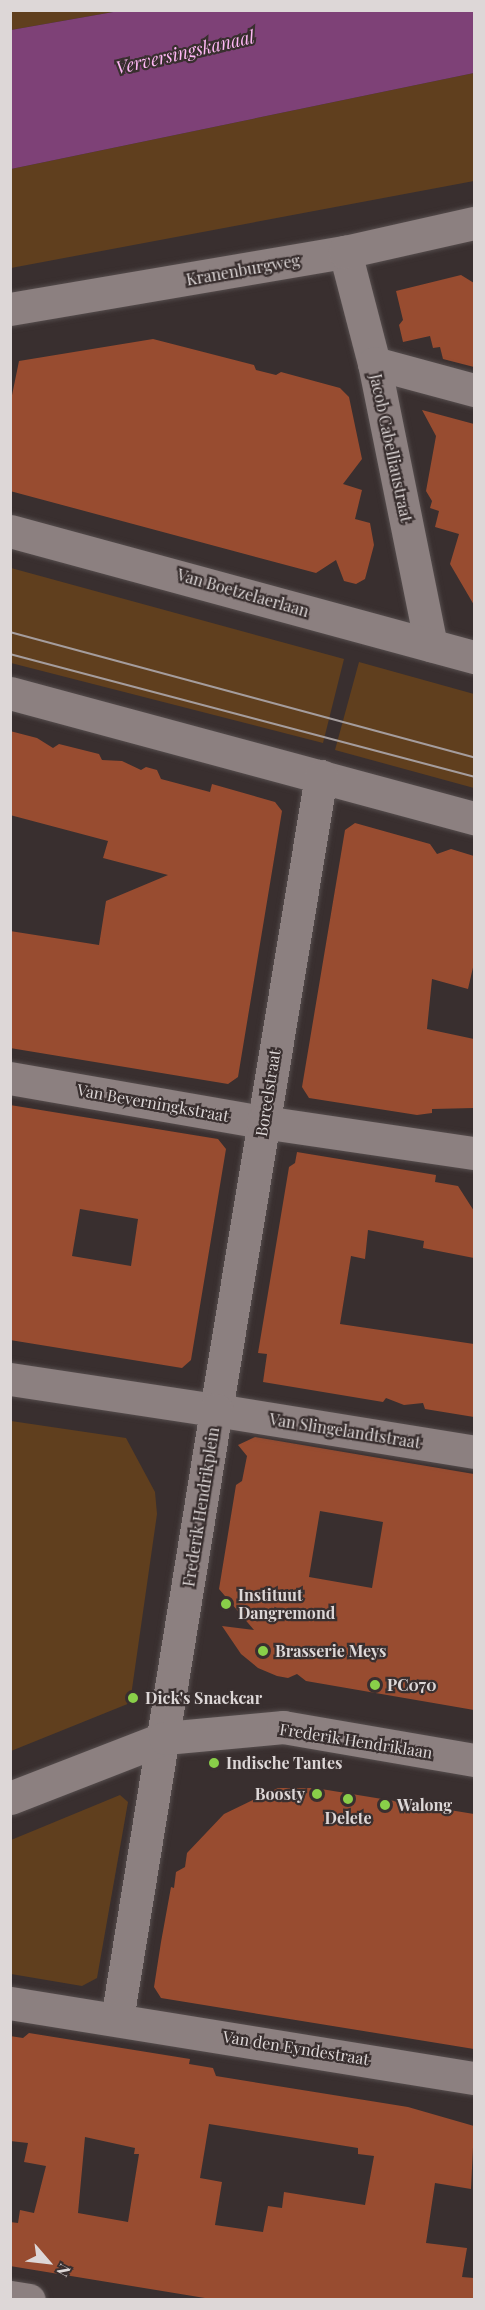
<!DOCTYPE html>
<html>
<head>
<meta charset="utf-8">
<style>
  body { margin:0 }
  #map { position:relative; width:485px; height:2310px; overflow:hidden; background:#392f2f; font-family:"Playfair Display",serif }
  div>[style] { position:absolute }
  .green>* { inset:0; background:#603f1e }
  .water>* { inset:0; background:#7e4177 }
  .building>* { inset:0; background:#984c30 }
  .roads { filter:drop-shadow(0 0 2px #554d4d) drop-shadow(0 0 2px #554d4d) }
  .minor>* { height:33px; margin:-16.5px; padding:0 16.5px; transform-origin:16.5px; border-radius:16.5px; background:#8c8080 }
  .tram>* { height:1.5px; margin:-0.75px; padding:0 0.75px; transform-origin:0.75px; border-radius:0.75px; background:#a59d9d }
  .dots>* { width:16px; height:16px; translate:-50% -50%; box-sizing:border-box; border:3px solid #392f2f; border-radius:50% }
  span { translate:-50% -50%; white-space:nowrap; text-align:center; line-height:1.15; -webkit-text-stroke:4.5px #392f2f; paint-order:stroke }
  .street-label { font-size:16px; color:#ddd7d7 }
  .poi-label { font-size:16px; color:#ddd7d7; font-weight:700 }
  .left { translate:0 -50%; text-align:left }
  .right { translate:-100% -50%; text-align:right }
  .water-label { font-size:18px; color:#ffb8f5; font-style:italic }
  .frame { position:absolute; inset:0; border:12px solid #ddd7d7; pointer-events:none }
  .north { position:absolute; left:18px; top:2232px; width:60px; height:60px; -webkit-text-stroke:4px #392f2f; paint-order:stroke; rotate:118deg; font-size:16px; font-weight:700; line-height:24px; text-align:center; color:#ddd7d7 }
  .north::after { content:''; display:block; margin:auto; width:21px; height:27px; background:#ddd7d7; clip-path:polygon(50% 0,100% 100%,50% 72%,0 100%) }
</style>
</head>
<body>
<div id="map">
  <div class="green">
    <i style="clip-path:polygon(11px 11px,119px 11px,11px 30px)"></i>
    <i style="clip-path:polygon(474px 73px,474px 181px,11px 268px,11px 169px)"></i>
    <i style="clip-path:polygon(11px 568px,344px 659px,323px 743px,11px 663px)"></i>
    <i style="clip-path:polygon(359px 662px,474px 694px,474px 788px,335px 750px)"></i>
    <i style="clip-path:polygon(11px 1421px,126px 1438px,155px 1492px,157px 1514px,130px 1703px,11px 1751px)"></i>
    <i style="clip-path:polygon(120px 1795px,128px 1802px,97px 1978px,82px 1986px,11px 1974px,11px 1840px)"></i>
  </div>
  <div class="water">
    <i style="clip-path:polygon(119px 11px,474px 11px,474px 73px,11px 169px,11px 30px)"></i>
  </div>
  <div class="building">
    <i style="clip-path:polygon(461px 275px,474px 283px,474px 367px,443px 359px,440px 347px,433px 348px,430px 336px,403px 342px,399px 325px,403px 320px,396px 291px)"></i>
    <i style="clip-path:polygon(153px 339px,254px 365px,256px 370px,276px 375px,281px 372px,340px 388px,349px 397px,362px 459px,343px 484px,362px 490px,355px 519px,370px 523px,374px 545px,365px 579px,356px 584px,344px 581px,336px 560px,316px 573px,10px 491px,10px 405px,19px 361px)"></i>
    <i style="clip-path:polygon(422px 410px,474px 424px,474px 605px,450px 564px,459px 534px,435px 527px,439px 511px,430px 508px,432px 501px,426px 491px,436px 436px)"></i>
    <i style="clip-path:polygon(10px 731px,37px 738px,53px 748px,59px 744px,99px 754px,102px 760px,122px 761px,141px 770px,146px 767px,157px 770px,161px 779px,210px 792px,212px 784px,275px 802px,282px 811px,238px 1077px,228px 1084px,10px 1048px,10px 931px,99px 945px,106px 901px,168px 875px,103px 858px,108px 841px,10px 815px)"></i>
    <i style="clip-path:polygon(355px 823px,430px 844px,437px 854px,451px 849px,474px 856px,474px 963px,468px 989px,432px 979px,427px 1029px,474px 1039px,474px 1108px,432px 1109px,432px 1113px,417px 1115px,309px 1098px,302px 1087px,345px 830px)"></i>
    <i style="clip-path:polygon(evenodd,10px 1105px,218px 1139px,226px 1149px,191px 1360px,182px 1368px,10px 1340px,10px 1105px,80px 1209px,138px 1219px,131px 1266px,72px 1256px,80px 1209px)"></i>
    <i style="clip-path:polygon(297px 1152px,436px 1175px,435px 1182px,458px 1186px,474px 1211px,474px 1258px,423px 1248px,424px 1241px,368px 1230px,365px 1259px,351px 1256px,340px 1324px,474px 1344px,474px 1417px,425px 1409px,423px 1403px,404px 1405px,386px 1398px,383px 1402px,263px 1382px,267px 1354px,258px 1353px,289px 1167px,295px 1163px)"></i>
    <i style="clip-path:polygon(evenodd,255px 1437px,474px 1474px,474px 1710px,306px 1681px,297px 1674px,288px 1678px,277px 1676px,258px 1668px,241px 1654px,222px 1626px,254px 1630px,219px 1589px,236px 1485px,242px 1481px,247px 1456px,238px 1445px,255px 1437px,320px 1511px,383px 1522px,372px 1588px,309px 1577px,320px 1511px)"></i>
    <i style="clip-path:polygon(278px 1788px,315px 1788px,474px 1814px,474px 2049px,161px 1998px,154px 1987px,161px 1942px,171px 1887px,174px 1888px,176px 1872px,185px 1867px,187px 1853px,224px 1814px)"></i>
    <i style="clip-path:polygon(evenodd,29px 2033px,190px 2059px,189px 2064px,213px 2068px,216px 2076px,408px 2107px,474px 2126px,471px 2189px,435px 2183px,426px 2243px,467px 2248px,462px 2277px,474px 2278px,474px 2300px,217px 2300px,10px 2266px,10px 2222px,18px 2223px,20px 2210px,34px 2213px,46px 2166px,24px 2162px,28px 2143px,10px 2141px,10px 2036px,23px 2038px,29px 2033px,209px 2124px,358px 2148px,358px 2154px,374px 2156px,365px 2205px,284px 2192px,282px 2208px,268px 2206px,263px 2232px,215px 2225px,222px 2182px,200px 2178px,209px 2124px,29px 2033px,85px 2137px,135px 2148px,134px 2154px,139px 2154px,128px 2222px,78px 2213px,85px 2137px)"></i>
  </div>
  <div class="roads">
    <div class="minor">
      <i style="left:345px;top:252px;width:115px;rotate:75.4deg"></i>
      <i style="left:374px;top:363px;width:288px;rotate:78.6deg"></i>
      <i style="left:10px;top:309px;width:340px;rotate:-9.7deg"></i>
      <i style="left:345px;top:252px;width:132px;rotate:-12.7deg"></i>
      <i style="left:374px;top:363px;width:104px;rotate:15.1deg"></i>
      <i style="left:10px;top:531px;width:481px;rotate:15.2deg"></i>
      <i style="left:10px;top:693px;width:481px;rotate:15.1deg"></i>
      <i style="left:321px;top:776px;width:643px;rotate:99.4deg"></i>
      <i style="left:216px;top:1410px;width:261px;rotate:9.2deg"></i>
      <i style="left:10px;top:1078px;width:257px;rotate:9.9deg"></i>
      <i style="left:263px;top:1122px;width:213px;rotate:8.4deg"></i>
      <i style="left:10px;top:1379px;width:208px;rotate:8.6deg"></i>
      <i style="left:216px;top:1410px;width:617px;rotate:99.23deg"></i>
      <i style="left:10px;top:1798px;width:166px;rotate:-21.2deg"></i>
      <i style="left:165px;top:1738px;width:119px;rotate:-5.3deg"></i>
      <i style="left:283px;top:1727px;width:194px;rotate:9.8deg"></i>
      <i style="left:10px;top:2003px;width:470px;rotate:9.2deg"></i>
      <i style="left:10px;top:2297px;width:19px;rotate:9deg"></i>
    </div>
  </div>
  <div class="tram">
    <i style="left:10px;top:632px;width:481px;rotate:15.1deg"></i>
    <i style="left:10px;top:654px;width:480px;rotate:14.8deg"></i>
  </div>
  <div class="dots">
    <i style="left:226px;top:1604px;background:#89cf49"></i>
    <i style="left:263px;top:1651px;background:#89cf49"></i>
    <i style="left:375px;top:1685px;background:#89cf49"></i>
    <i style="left:133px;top:1698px;background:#89cf49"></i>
    <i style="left:214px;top:1763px;background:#89cf49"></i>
    <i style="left:317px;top:1794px;background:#89cf49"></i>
    <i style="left:348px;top:1799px;background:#89cf49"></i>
    <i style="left:385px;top:1805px;background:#89cf49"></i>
  </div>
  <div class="street-label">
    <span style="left:243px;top:270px;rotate:-10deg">Kranenburgweg</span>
    <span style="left:391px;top:448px;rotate:78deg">Jacob Cabelliaustraat</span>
    <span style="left:243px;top:593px;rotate:16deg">Van Boetzelaerlaan</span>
    <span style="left:268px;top:1093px;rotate:-81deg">Boreelstraat</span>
    <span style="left:153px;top:1103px;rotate:10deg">Van Beverningkstraat</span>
    <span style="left:345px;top:1431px;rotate:9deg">Van Slingelandtstraat</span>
    <span style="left:201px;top:1507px;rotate:-81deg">Frederik Hendrikplein</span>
    <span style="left:356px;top:1741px;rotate:9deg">Frederik Hendriklaan</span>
    <span style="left:296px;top:2048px;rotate:9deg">Van den Eyndestraat</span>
  </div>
  <div class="poi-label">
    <span class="left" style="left:238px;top:1604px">Instituut<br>Dangremond</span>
    <span class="left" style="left:275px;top:1651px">Brasserie Meys</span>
    <span class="left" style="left:387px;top:1685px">PC070</span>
    <span class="left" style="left:145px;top:1698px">Dick's Snackcar</span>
    <span class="left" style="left:226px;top:1763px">Indische Tantes</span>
    <span class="right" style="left:305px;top:1794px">Boosty</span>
    <span class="left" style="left:397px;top:1805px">Walong</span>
    <span style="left:348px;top:1818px">Delete</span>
  </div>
  <div class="water-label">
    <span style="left:185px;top:52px;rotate:-13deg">Verversingskanaal</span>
  </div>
  <div class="frame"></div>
  <div class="north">N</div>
</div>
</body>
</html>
